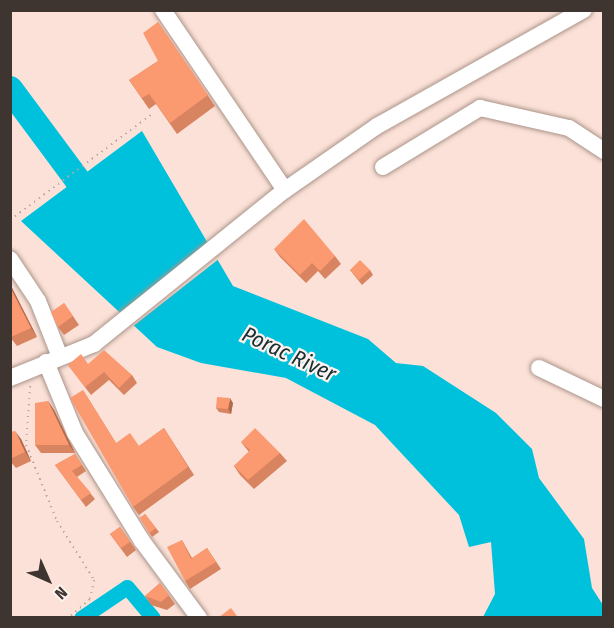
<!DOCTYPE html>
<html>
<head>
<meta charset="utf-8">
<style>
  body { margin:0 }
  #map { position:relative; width:614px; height:628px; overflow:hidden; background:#fbe1d7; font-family:"Fira Sans Condensed",sans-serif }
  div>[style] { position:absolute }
  .water>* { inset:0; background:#00c1dc }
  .pier>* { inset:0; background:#fbe1d7 }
  .canal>* { height:15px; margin:-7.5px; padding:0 7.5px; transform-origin:7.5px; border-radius:7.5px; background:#00c1dc }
  .river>* { height:26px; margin:-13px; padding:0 13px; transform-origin:13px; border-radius:13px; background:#00c1dc }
  .path>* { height:2px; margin-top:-1px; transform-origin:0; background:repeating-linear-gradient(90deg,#bda8a0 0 1.5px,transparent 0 6px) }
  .roads { filter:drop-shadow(0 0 2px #ab948a) drop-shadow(0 0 2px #ab948a) }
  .minor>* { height:16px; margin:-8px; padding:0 8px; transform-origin:8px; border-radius:8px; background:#fff }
  .wall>* { inset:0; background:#d88460 }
  .shaded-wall>* { inset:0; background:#b06b4e }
  .building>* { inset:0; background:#fb9970 }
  span { translate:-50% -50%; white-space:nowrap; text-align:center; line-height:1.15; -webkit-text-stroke:4.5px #fdf2ee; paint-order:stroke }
  .water-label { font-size:22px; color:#173035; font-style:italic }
  .frame { position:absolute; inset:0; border:12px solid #3e3430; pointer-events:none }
  .north { position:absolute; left:18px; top:550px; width:60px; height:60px; -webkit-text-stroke:4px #fdf2ee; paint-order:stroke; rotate:135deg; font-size:16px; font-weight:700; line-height:24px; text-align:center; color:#3e3430 }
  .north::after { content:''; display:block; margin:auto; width:21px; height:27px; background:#3e3430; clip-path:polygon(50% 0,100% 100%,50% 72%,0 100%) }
</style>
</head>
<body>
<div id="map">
  <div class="water">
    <i style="clip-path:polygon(142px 131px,233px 286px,368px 339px,396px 363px,423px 366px,496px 413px,532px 449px,539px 478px,584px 539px,592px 588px,603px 605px,603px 617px,483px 617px,495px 594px,491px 542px,469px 547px,459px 515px,375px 425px,286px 378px,201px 363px,157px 347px,21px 221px)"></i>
  </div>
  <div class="pier">
    <i style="clip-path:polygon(210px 242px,220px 258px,132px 327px,118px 314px)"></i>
  </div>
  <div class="canal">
    <i style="left:81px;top:618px;width:55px;rotate:-34deg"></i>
    <i style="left:127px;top:587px;width:40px;rotate:50deg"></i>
  </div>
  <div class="river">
    <i style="left:10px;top:89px;width:146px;rotate:53.4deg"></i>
  </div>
  <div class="path">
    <i style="left:10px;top:220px;width:176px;rotate:-36.7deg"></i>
    <i style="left:30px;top:386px;width:59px;rotate:93.9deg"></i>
    <i style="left:26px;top:445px;width:82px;rotate:67.8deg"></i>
    <i style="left:57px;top:521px;width:70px;rotate:57.9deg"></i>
    <i style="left:94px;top:580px;width:19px;rotate:102deg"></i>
    <i style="left:90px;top:599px;width:29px;rotate:139deg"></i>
  </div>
  <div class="roads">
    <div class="minor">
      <i style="left:163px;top:10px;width:217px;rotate:55.9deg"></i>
      <i style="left:383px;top:167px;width:114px;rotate:-31.3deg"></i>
      <i style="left:480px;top:108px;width:91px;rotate:12.7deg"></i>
      <i style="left:569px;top:128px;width:42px;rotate:33.3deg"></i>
      <i style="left:10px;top:259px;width:50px;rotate:56.3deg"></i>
      <i style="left:38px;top:301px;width:60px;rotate:68.6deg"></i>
      <i style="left:46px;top:362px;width:77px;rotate:67.8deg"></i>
      <i style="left:75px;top:433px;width:127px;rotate:58.2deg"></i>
      <i style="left:142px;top:541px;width:96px;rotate:53.5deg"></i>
      <i style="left:539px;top:368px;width:72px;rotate:25.5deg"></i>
      <i style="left:10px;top:378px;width:91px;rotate:-22deg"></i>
      <i style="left:94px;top:344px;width:245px;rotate:-38.9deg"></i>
      <i style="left:285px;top:190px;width:112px;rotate:-34.8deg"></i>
      <i style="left:377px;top:126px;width:237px;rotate:-29.3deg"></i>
    </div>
  </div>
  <div class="wall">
    <i style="clip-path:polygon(158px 22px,215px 106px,177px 134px,156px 104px,149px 109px,129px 80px,158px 61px)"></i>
    <i style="clip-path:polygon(274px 249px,335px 256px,341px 264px,325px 279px,318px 271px,306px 283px,280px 257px)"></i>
    <i style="clip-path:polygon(350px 270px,370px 270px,373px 275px,362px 285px)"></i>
    <i style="clip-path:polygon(10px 284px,37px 337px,17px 346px,10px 337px)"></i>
    <i style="clip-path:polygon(64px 303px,79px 325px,64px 335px,58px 327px)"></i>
    <i style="clip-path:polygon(88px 364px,132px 375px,137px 383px,124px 395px,109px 380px,91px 395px,68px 365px)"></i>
    <i style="clip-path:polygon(83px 390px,116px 443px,139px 446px,164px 428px,194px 475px,139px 515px,133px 507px)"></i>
    <i style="clip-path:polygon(48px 401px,54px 410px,75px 453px,41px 453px,35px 445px)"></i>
    <i style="clip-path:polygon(233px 403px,231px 414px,219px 412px,216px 408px)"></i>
    <i style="clip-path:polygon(21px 439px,31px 461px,16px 468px,10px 461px,10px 459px)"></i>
    <i style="clip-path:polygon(241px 442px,280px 453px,287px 461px,254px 489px,240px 475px,234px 466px,249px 452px)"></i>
    <i style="clip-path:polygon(75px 454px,86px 471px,77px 477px,95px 499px,86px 507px,55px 465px)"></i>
    <i style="clip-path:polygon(145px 514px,159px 532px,152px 537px,140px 518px)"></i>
    <i style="clip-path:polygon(120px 527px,136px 550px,127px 557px,110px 534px)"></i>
    <i style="clip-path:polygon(182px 540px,192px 558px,207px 548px,221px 569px,190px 589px,185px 581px)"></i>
    <i style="clip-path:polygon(160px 583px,175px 604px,167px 610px,151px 605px,145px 596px)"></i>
  </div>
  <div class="shaded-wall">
    <i style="clip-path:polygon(10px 284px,37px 337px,31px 328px,10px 287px)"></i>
    <i style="clip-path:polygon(230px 398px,233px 403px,231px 414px,228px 409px)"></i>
    <i style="clip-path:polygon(48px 401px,54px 410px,75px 453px,69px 445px)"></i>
    <i style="clip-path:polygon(15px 431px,21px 439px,31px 461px,25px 452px)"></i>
  </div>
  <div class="building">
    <i style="clip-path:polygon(158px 22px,208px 95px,170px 123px,149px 94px,142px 98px,129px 80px,158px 61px,143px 33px)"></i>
    <i style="clip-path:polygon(304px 219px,335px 256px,320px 271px,312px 263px,300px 275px,274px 249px)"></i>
    <i style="clip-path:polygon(360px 260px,370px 270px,359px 280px,350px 270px)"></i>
    <i style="clip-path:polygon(10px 287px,31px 328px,11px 337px,10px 337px)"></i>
    <i style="clip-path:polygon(64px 303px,73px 316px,58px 327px,51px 312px)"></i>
    <i style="clip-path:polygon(104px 350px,132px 375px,119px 388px,104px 372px,85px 387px,68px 365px,81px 354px,88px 364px)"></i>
    <i style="clip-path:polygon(83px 390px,116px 443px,130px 433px,139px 446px,164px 428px,188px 467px,133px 507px,70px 398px)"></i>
    <i style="clip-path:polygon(217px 397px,230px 398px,228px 409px,216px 408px)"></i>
    <i style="clip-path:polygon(48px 401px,69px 445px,35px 445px,35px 403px)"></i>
    <i style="clip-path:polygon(255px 428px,280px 453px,248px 480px,234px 466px,250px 450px,241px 442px)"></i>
    <i style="clip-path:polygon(15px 431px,25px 452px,10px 459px,10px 432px)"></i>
    <i style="clip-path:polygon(75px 454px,82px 465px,72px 471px,91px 493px,81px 500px,55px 465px)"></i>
    <i style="clip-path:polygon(145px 514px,156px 528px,149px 533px,140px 518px)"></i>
    <i style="clip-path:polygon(120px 527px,130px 542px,121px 548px,110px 534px)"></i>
    <i style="clip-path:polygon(182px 540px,191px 559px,207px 548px,216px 562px,185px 581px,167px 547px)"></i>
    <i style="clip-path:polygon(160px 583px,169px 595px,161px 602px,145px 596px)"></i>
    <i style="clip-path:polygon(231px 608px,237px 616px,236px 618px,218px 618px)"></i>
  </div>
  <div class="water-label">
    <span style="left:289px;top:354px;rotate:25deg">Porac River</span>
  </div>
  <div class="frame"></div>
  <div class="north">N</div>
</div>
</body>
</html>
